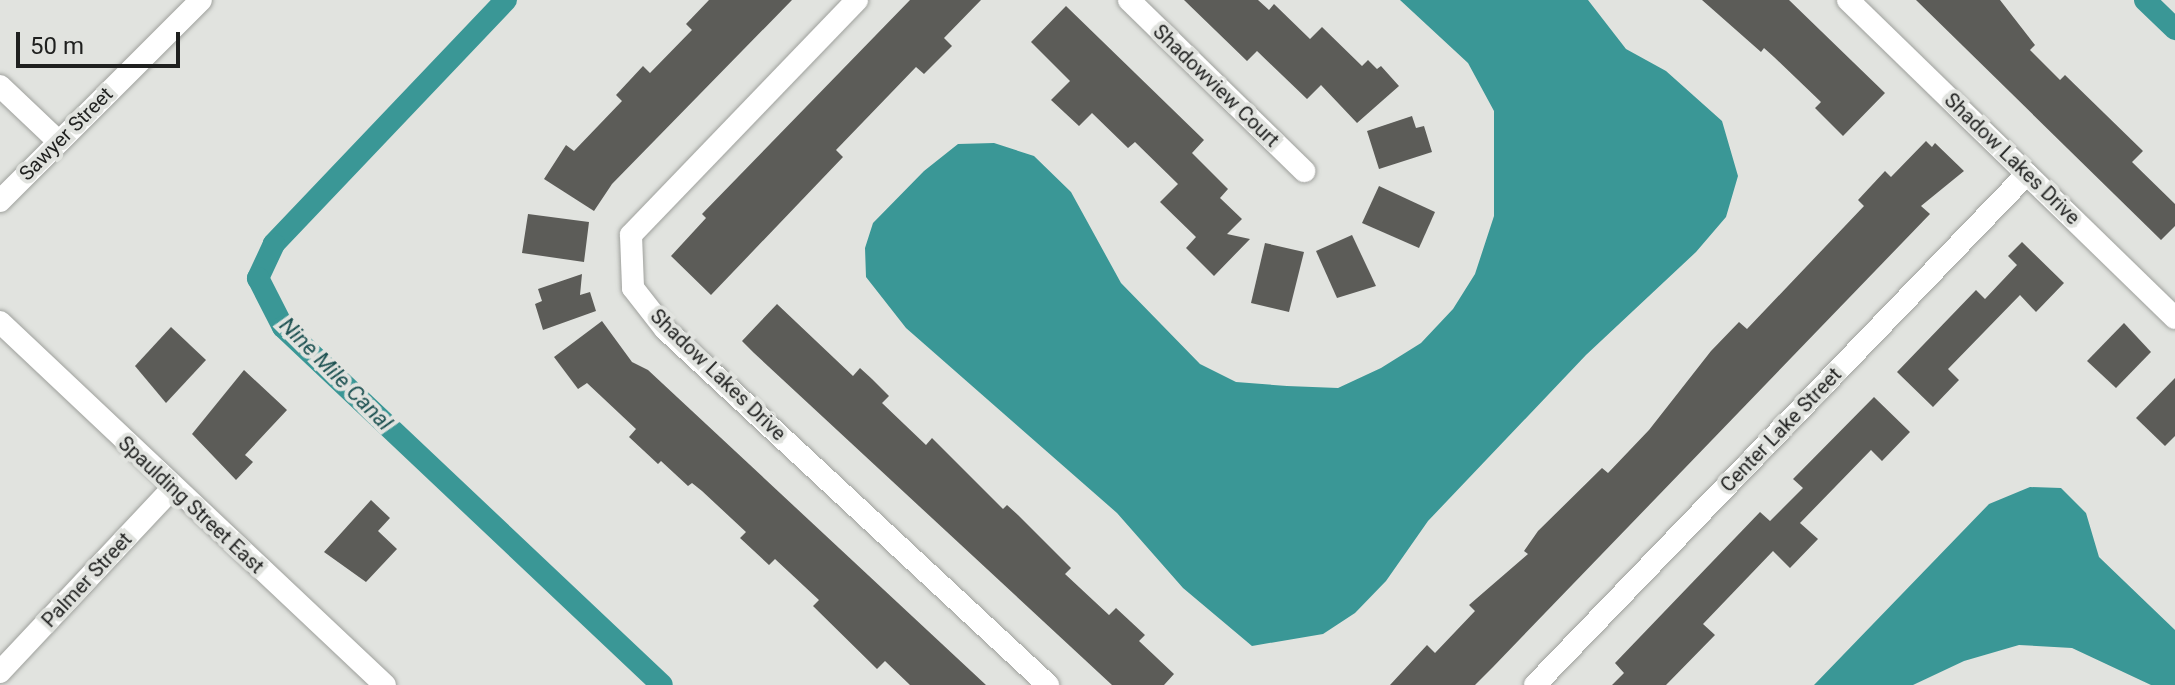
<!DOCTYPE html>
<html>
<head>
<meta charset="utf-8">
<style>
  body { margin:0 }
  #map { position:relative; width:2175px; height:685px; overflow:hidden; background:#e1e3df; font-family:Roboto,sans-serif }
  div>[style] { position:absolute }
  .water>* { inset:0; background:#3a9796 }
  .canal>* { height:22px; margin:-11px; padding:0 11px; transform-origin:11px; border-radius:11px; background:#3a9796 }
  .building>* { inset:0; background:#5c5c58 }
  .roads { filter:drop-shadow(0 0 2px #9ea09c) drop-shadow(0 0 2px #9ea09c) }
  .street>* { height:22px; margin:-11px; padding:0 11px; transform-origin:11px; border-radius:11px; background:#fff }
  span { translate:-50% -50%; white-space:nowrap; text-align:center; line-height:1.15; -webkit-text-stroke:8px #e1e3df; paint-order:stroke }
  .street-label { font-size:20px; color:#1f201f }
  .water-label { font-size:22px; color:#1d5151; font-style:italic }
  .scale { position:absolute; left:16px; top:32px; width:164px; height:36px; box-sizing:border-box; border:4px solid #1f201f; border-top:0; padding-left:10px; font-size:24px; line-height:28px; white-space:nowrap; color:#1f201f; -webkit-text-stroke:6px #e1e3df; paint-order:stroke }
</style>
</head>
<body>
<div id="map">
  <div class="water">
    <i style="clip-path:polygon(1400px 0,1588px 0,1626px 49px,1666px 71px,1722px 121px,1738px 176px,1726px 217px,1696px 252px,1586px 355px,1428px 521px,1386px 581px,1355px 613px,1323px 634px,1252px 646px,1183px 588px,1117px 513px,906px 328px,866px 277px,865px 248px,873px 223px,924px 171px,958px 144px,994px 143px,1034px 156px,1071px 192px,1121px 283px,1200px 364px,1236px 382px,1287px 386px,1338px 388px,1381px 368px,1421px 343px,1453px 309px,1475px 274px,1494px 216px,1494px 111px,1468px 63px)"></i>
    <i style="clip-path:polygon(2030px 487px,2061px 488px,2086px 513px,2099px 557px,2175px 630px,2175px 685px,2151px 685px,2072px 648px,2019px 645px,1964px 661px,1913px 685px,1814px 685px,1989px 504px)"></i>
  </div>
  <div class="canal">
    <i style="left:506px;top:0;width:337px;rotate:133.6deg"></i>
    <i style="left:274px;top:244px;width:38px;rotate:115deg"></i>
    <i style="left:258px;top:278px;width:55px;rotate:63deg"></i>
    <i style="left:283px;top:327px;width:521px;rotate:43.37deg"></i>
    <i style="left:2145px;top:0;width:42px;rotate:44deg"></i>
  </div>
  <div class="building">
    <i style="clip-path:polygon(709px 0,792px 0,612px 184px,594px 211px,544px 179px,566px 145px,574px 151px,622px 101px,616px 95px,643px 66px,650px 73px,692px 30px,686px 24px)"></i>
    <i style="clip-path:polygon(910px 0,981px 0,944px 38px,952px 46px,924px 74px,916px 67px,890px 94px,836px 150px,843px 157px,711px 295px,671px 256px,706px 218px,702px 214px)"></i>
    <i style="clip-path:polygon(1184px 0,1258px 0,1269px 10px,1274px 4px,1310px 39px,1322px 27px,1362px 66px,1368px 60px,1377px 69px,1381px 66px,1399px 86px,1357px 123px,1321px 85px,1307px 99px,1257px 51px,1247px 61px)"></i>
    <i style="clip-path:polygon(1702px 0,1789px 0,1885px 93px,1843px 136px,1815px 108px,1821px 102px,1774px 57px,1764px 48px,1761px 52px)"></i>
    <i style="clip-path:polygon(1916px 0,2000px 0,2035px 45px,2030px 50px,2060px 80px,2065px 75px,2143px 151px,2132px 162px,2175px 204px,2175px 226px,2161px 240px)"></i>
    <i style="clip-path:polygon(1066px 6px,1204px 140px,1192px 153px,1228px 189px,1220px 198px,1242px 219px,1227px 234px,1250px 239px,1214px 276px,1186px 248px,1196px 237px,1160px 202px,1178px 184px,1135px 142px,1128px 148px,1092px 113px,1079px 126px,1051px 100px,1070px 81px,1031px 42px)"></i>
    <i style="clip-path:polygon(1412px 116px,1416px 128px,1424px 126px,1432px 152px,1379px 169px,1367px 131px)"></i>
    <i style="clip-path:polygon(1926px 141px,1932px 147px,1935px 143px,1964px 171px,1921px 206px,1930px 214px,1493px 667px,1475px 685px,1390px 685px,1427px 645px,1435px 653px,1475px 611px,1469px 605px,1528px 554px,1524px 551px,1538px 531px,1602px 468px,1608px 473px,1649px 430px,1711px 351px,1739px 322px,1747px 329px,1864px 206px,1858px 200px,1885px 171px,1891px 177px)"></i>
    <i style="clip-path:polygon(1379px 186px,1435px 212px,1419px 248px,1362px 223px)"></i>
    <i style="clip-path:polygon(528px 214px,589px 222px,584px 262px,522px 253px)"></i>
    <i style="clip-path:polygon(1352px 235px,1376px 286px,1337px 298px,1316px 251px)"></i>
    <i style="clip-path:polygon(2022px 242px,2064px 283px,2036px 312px,2020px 295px,1948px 369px,1959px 380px,1933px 407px,1897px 372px,1976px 290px,1985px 299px,2017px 265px,2008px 256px)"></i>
    <i style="clip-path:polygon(1265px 243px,1304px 252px,1289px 312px,1251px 303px)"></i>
    <i style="clip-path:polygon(582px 274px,580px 295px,590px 292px,596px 311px,543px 330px,535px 304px,542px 301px,538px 289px)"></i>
    <i style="clip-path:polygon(777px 304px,853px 376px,860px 368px,872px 379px,889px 396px,882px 403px,926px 445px,932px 438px,1003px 509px,1007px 505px,1018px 515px,1071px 568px,1065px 574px,1109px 615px,1116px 608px,1145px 635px,1139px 641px,1174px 674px,1164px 685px,1112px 685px,754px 353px,742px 341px)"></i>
    <i style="clip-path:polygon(602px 321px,632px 362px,648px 370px,986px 685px,910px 685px,885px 661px,877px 669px,813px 606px,819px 600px,775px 559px,769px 565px,740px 538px,746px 532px,702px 491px,692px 483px,688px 486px,661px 461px,658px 464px,629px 437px,636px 429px,587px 383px,578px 389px,554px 357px)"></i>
    <i style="clip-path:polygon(2124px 323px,2151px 352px,2116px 388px,2087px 361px)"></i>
    <i style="clip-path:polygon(171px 327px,206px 360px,166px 403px,135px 366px)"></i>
    <i style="clip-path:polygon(244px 370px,287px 410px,245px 455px,253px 462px,236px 480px,192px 434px)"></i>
    <i style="clip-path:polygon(2175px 378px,2175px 436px,2165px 446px,2136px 418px)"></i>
    <i style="clip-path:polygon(1874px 397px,1910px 432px,1882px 461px,1871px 450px,1800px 523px,1818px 539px,1790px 568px,1773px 551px,1703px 624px,1715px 635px,1666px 685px,1612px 685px,1624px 673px,1615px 663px,1760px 512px,1770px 521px,1803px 488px,1793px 479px)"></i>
    <i style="clip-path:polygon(371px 500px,390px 518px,378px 531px,397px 549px,366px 582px,324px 552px)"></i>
  </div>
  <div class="roads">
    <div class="street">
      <i style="left:857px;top:0;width:326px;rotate:133.9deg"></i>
      <i style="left:631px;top:235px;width:53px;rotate:87.8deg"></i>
      <i style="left:633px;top:288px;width:52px;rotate:52deg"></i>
      <i style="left:665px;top:329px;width:523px;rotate:42.91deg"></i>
      <i style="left:1129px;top:0;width:245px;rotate:44.3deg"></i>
      <i style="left:1848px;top:0;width:456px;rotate:44.2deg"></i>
      <i style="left:0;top:86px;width:81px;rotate:43.5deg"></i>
      <i style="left:0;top:201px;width:284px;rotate:-45deg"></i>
      <i style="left:0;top:322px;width:529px;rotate:43.32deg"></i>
      <i style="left:0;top:672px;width:253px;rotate:-46.8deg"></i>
      <i style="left:1535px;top:685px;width:709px;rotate:-46.09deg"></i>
    </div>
  </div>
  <div class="street-label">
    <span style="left:1216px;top:86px;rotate:44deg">Shadowview Court</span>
    <span style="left:66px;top:134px;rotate:-45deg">Sawyer Street</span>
    <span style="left:2012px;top:159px;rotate:44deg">Shadow Lakes Drive</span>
    <span style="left:718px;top:375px;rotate:44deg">Shadow Lakes Drive</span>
    <span style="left:1781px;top:430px;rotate:-46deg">Center Lake Street</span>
    <span style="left:191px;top:505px;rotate:43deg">Spaulding Street East</span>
    <span style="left:87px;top:580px;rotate:-47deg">Palmer Street</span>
  </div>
  <div class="water-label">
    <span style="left:336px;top:374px;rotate:45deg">Nine Mile Canal</span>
  </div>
  <div class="scale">50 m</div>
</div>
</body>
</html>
